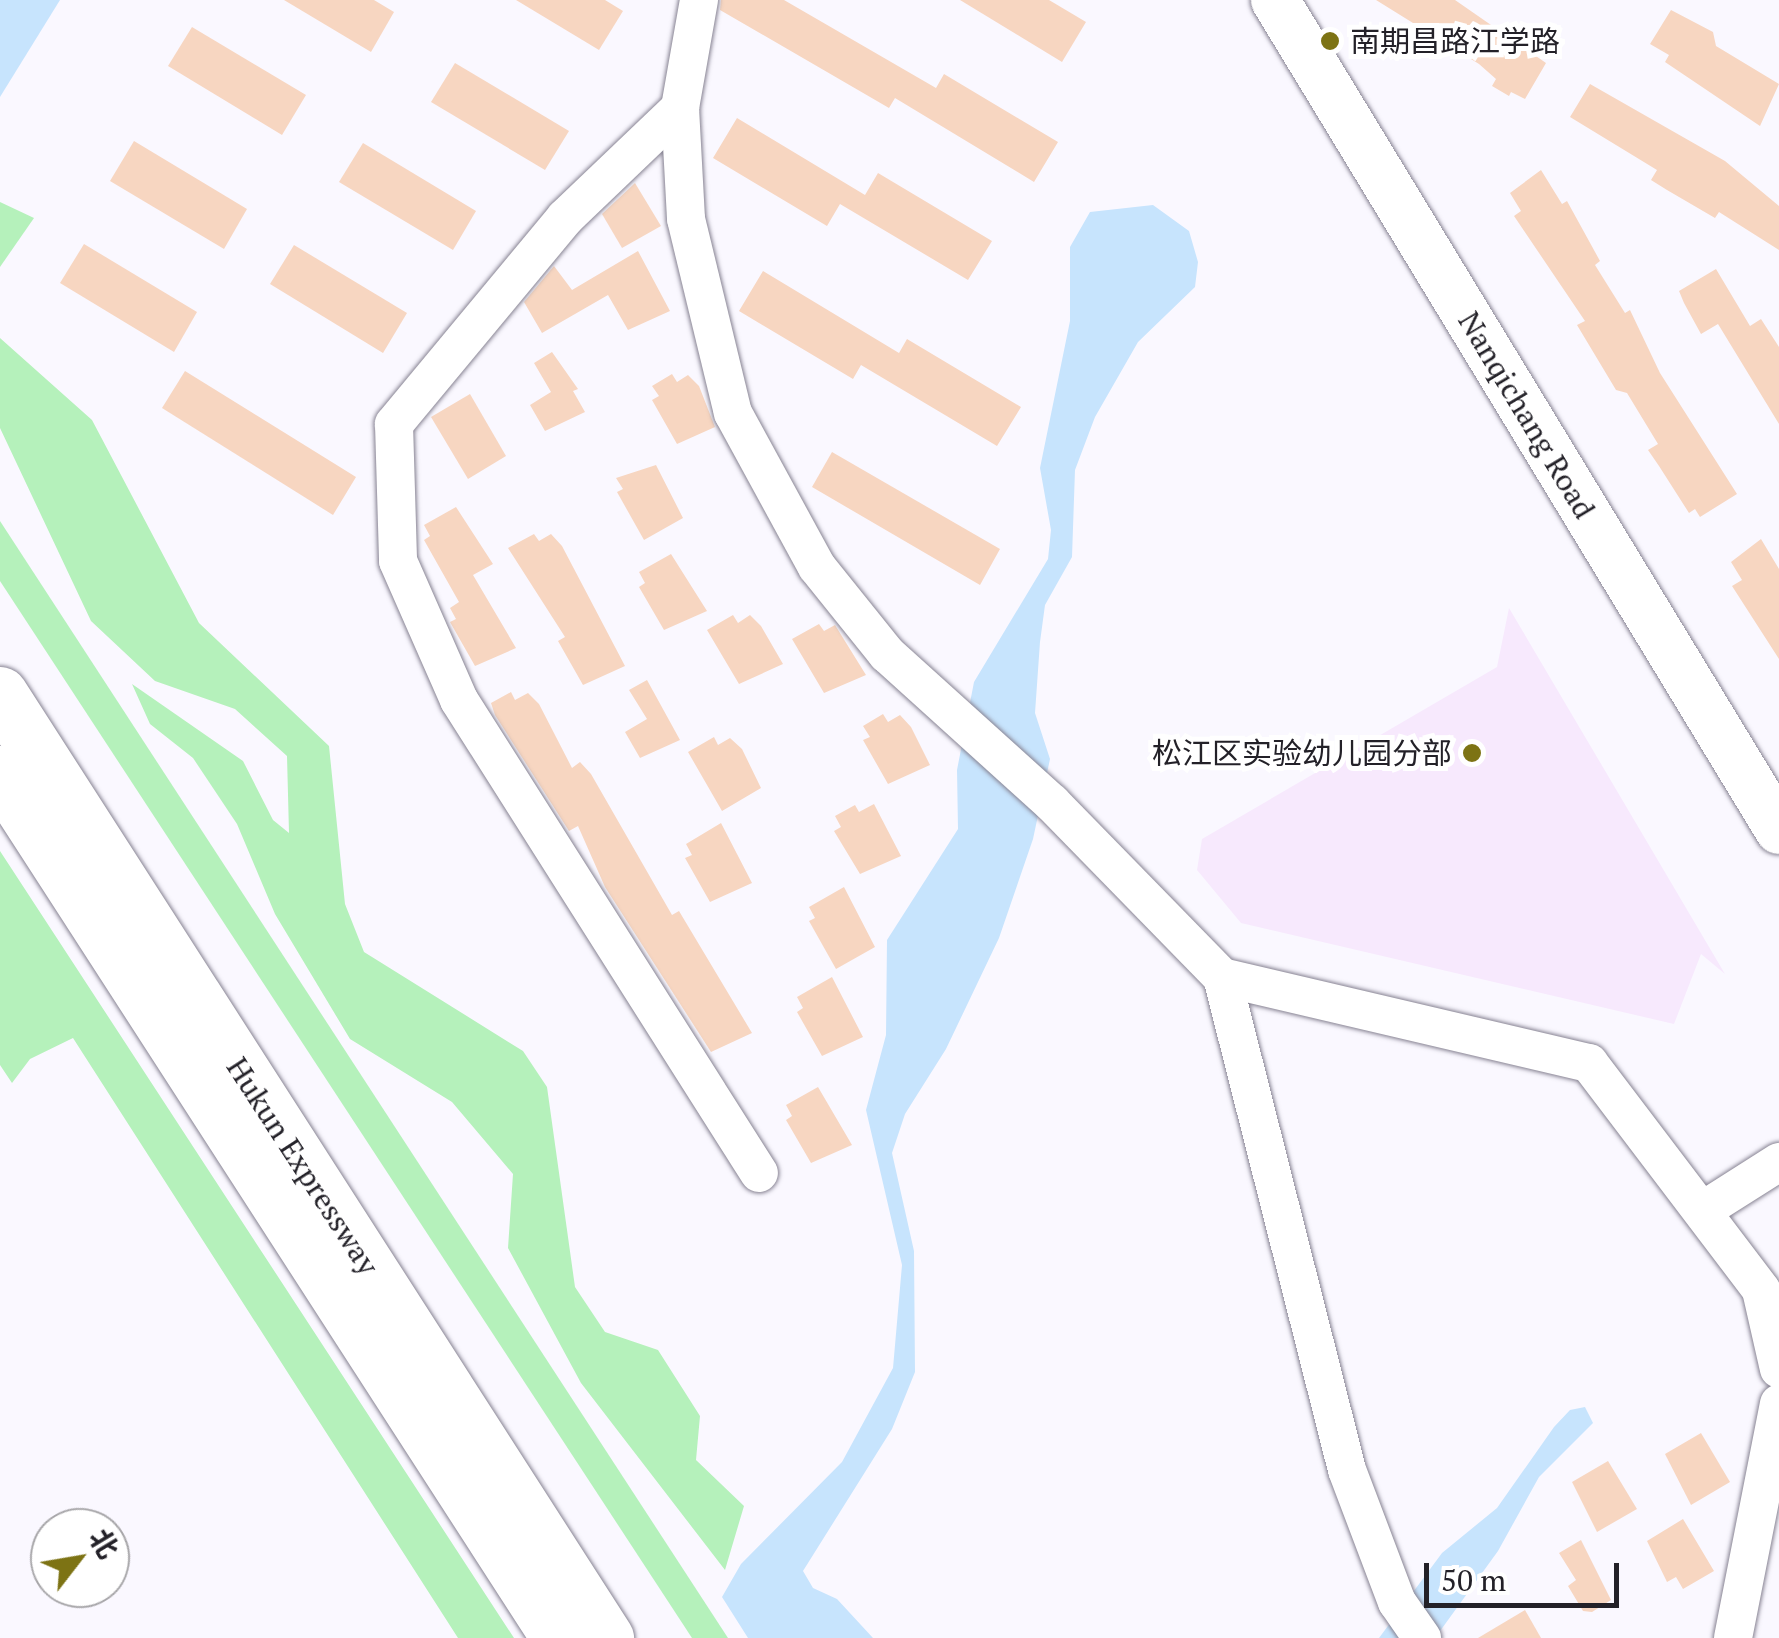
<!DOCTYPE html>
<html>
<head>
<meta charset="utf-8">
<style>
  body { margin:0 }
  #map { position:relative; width:1779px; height:1638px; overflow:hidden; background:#faf8ff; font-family:"PT Serif","Noto Sans SC",serif }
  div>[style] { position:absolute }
  .education>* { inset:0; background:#f7e9fd }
  .green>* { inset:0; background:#b5f1bb }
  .water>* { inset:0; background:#c7e4fd }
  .building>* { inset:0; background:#f7d6c1 }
  .roads { filter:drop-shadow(0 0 2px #878393) drop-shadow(0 0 2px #878393) }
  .minor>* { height:38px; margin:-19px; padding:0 19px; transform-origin:19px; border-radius:19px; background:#fff }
  .major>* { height:48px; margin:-24px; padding:0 24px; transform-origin:24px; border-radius:24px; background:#fff }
  .highway>* { height:55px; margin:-27.5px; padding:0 27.5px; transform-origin:27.5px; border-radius:27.5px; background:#fff }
  .dots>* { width:28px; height:28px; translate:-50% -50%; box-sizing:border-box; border:5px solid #fff; border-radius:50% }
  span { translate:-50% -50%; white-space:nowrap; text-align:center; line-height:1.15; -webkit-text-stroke:10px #fff; paint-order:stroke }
  .poi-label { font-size:30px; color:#232128 }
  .left { translate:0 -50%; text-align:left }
  .right { translate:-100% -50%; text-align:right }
  .street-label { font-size:30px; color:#232128 }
  .north { position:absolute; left:30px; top:1508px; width:100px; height:100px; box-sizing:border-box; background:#fff; border:2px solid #a7a6a9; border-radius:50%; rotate:59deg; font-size:28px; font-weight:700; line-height:40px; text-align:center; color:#232128 }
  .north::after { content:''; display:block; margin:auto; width:35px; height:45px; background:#7d7314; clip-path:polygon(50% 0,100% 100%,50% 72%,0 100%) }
  .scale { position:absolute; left:1424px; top:1563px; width:195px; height:45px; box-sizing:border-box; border:5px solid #232128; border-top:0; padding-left:12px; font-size:30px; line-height:35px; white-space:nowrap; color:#232128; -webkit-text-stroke:8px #fff; paint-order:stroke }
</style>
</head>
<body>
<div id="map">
  <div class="education">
    <i style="clip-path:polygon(1509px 608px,1725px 974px,1701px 954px,1674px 1024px,1241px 923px,1197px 870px,1202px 839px,1497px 667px)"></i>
  </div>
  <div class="green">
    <i style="clip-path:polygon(0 202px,34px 218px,0 267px)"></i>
    <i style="clip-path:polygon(0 338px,92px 420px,199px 623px,329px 746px,345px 904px,364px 952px,523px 1051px,547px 1087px,575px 1287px,605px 1332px,658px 1350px,700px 1416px,696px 1460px,744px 1506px,725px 1570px,581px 1383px,508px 1248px,513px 1174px,452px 1102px,350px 1039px,275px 914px,237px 824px,193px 758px,150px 724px,132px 684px,243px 761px,273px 820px,289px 833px,287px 756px,235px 709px,155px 681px,91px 621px,0 428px)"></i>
    <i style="clip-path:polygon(0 521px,728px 1638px,692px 1638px,0 581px)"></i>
    <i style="clip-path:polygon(0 851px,514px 1638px,458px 1638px,73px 1038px,30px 1059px,12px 1083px,0 1065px)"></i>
  </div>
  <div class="water">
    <i style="clip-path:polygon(0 0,60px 0,0 97px)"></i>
    <i style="clip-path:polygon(1153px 205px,1189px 231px,1198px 262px,1195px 287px,1138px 342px,1095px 417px,1075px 470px,1072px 557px,1045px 605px,1040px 642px,1035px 713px,1050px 759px,1033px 839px,999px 938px,946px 1049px,905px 1114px,892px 1153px,914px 1251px,915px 1372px,892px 1429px,803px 1571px,813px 1588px,837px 1599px,873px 1638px,748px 1638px,722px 1597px,741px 1564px,842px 1462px,893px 1368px,902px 1265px,866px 1110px,886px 1035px,887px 940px,958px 829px,957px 770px,974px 682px,1048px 559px,1051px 530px,1040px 468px,1070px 321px,1070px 247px,1090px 212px)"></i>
    <i style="clip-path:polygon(1585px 1407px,1593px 1423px,1539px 1477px,1498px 1551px,1435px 1638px,1379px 1638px,1442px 1553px,1497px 1508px,1554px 1427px,1570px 1410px)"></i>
  </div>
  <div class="building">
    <i style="clip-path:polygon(284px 0,374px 0,394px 12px,371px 52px)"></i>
    <i style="clip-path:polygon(516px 0,605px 0,623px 11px,599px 50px)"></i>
    <i style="clip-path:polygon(721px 0,784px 0,936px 88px,944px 74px,1058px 142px,1034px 182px,895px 98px,889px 108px,720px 10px)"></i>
    <i style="clip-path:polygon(960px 0,1049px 0,1086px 22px,1062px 62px)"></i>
    <i style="clip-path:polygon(1376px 0,1455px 0,1546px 63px,1525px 99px,1511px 92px,1509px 96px,1492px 86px,1496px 79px,1479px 64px)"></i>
    <i style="clip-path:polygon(1671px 10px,1713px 32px,1716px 46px,1779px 84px,1760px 126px,1665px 62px,1669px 55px,1650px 44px)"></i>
    <i style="clip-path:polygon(192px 27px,306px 95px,282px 135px,168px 66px)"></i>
    <i style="clip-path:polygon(455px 63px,569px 131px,545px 170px,431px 102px)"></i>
    <i style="clip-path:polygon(1590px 84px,1725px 161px,1779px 206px,1779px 250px,1719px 212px,1715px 218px,1667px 190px,1651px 180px,1657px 170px,1570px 117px)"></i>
    <i style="clip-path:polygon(737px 118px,865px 195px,878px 173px,992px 241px,968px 280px,840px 204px,827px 226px,713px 158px)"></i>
    <i style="clip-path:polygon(134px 141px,247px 209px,224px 249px,110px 181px)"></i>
    <i style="clip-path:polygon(363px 143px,476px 211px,453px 250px,339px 182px)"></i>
    <i style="clip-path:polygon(1541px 170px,1562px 204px,1567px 201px,1600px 261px,1595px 265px,1625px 313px,1630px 310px,1660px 373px,1737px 494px,1700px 517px,1695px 509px,1689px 513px,1659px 466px,1648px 450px,1658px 444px,1627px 393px,1616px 390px,1577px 325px,1585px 321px,1514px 216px,1521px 211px,1510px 193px)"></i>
    <i style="clip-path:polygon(635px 183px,661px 226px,622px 248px,602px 214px)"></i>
    <i style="clip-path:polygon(84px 244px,197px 312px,174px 352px,60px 283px)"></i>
    <i style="clip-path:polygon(294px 245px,407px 313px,383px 353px,270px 284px)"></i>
    <i style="clip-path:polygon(638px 251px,670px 311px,628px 330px,608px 295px,542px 333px,524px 302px,554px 266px,572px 290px)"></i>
    <i style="clip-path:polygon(1716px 269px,1750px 326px,1761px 319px,1779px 347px,1779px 424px,1718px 324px,1701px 334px,1684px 303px,1679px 291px)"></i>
    <i style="clip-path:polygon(763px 271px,899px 353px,907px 339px,1021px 407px,997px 446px,861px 365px,853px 379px,739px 311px)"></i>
    <i style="clip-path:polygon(552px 352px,578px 389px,573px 391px,585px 412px,545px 431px,530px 405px,551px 392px,534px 363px)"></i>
    <i style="clip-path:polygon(185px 371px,356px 477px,333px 515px,162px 408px)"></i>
    <i style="clip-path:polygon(672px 374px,677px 382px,688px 375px,699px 386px,715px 427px,677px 444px,652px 400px,659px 396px,652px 386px)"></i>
    <i style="clip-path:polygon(470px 394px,506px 456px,468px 479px,431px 417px)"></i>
    <i style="clip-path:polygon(832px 452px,1000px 549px,980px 585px,812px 487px)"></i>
    <i style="clip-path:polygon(656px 465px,683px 518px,644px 540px,617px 492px,623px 489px,616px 478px)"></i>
    <i style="clip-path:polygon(456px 507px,493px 564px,473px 575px,516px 648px,475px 666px,450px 622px,456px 619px,450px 608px,459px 602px,424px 540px,430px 536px,424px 525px)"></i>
    <i style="clip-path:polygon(534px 534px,539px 541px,551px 534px,562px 546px,625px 666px,583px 685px,558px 641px,565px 637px,508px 548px)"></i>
    <i style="clip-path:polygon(1761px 539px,1779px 569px,1779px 659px,1732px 586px,1742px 580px,1731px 562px)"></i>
    <i style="clip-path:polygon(671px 554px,707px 611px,664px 630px,639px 587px,645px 583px,639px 572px)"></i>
    <i style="clip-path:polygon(733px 615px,738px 623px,750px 615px,761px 626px,783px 664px,739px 684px,707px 630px)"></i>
    <i style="clip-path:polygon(819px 624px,824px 631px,835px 625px,866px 675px,824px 693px,792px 639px)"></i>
    <i style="clip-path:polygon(647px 680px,680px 740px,640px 758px,625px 732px,647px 719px,629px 690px)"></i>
    <i style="clip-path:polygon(511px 692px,515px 700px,528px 693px,539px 704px,572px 768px,580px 762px,591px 774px,672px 915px,679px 911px,752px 1033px,711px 1052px,605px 887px,578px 826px,569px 831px,495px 715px,491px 703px)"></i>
    <i style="clip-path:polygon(883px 714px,888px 722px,900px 715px,911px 727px,930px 765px,888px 784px,863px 740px,870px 737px,863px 726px)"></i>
    <i style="clip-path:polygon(714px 737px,718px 745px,730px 738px,742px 749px,761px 788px,722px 811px,688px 752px)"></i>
    <i style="clip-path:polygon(874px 804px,901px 856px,860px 874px,834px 831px,841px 827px,835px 816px,855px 805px,859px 812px)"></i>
    <i style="clip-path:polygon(721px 823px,752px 883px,710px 902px,685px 858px,692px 855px,686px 844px)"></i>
    <i style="clip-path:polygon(844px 887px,875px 947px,836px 969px,809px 921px,815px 918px,809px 907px)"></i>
    <i style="clip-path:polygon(832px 977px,863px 1037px,822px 1056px,797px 1012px,803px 1008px,797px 997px)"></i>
    <i style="clip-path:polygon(818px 1087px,852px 1145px,811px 1163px,786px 1120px,792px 1116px,786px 1105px)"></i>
    <i style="clip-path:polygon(1701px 1433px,1730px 1482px,1691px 1505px,1665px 1454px)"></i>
    <i style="clip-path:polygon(1608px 1461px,1637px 1509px,1597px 1532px,1572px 1482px)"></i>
    <i style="clip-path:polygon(1683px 1519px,1714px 1571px,1683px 1589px,1676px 1577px,1667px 1582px,1647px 1541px)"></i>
    <i style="clip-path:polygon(1581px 1540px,1611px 1600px,1592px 1612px,1583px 1611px,1568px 1586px,1576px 1580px,1559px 1553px)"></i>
    <i style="clip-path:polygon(1525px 1610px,1541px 1638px,1478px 1638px)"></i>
  </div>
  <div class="roads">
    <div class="minor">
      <i style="left:699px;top:0;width:110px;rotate:100deg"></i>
      <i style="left:680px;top:108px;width:111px;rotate:86.9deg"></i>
      <i style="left:686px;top:219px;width:200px;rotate:76.4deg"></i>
      <i style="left:733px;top:413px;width:175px;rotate:61.4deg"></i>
      <i style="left:817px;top:567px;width:112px;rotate:51.2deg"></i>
      <i style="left:887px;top:654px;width:222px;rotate:42.1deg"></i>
      <i style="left:1052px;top:803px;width:243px;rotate:45.7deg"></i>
      <i style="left:1222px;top:977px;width:377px;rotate:13.2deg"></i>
      <i style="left:1589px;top:1063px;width:285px;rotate:52.8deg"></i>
      <i style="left:1761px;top:1290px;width:81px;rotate:77.2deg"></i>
      <i style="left:680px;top:108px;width:159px;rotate:136.3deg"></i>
      <i style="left:565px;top:218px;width:268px;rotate:129.7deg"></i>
      <i style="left:394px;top:424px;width:137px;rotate:88.3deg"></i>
      <i style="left:398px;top:561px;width:152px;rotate:66.3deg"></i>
      <i style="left:459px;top:700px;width:560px;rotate:57.62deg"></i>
      <i style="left:1222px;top:977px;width:509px;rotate:75.77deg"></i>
      <i style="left:1347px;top:1470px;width:141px;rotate:69.3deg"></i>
      <i style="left:1397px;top:1602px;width:44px;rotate:55.2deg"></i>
      <i style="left:1705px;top:1209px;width:88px;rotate:-32.4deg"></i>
      <i style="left:1733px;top:1638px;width:239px;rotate:-78.9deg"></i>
    </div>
    <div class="major">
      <i style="left:1275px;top:0;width:971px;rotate:58.73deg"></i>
    </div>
    <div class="highway">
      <i style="left:0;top:694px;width:1122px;rotate:57.3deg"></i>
      <i style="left:0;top:773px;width:1030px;rotate:57.13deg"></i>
    </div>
  </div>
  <div class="dots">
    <i style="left:1330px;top:41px;background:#7d7314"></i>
    <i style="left:1472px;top:753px;background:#7d7314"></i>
  </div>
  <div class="poi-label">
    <span class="left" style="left:1350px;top:41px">南期昌路江学路</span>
    <span class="right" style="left:1452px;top:753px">松江区实验幼儿园分部</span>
  </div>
  <div class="street-label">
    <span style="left:1527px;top:415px;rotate:59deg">Nanqichang Road</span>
    <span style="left:303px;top:1166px;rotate:57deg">Hukun Expressway</span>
  </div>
  <div class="north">北</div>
  <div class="scale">50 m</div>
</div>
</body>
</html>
